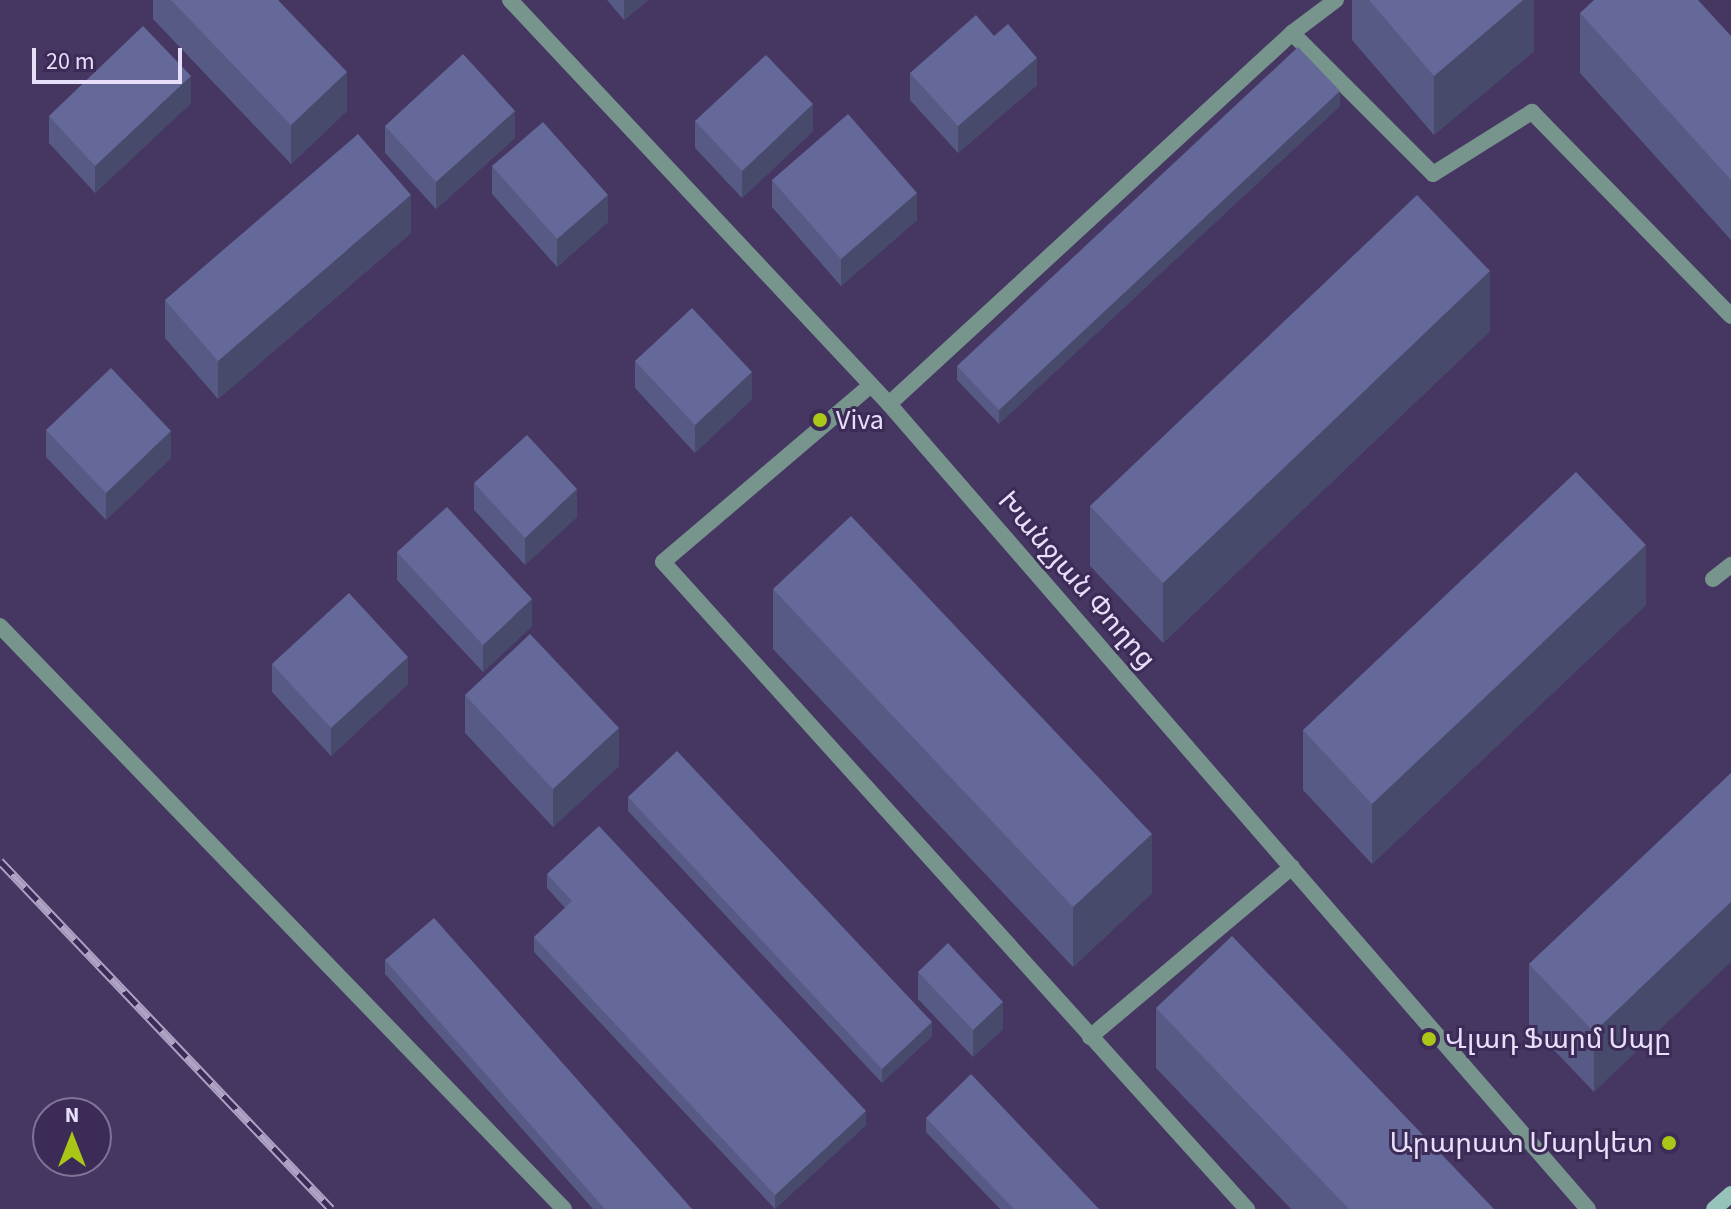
<!DOCTYPE html>
<html>
<head>
<meta charset="utf-8">
<style>
  body { margin:0 }
  #map { position:relative; width:1731px; height:1209px; overflow:hidden; background:#463662; font-family:"Source Sans 3","Noto Sans Armenian",sans-serif }
  div>[style] { position:absolute }
  .lane>* { height:16px; margin:-8px; padding:0 8px; transform-origin:8px; border-radius:8px; background:#77948d }
  .street>* { height:16px; margin:-8px; padding:0 8px; transform-origin:8px; border-radius:8px; background:#77948d }
  .secondary>* { height:16px; margin:-8px; padding:0 8px; transform-origin:8px; border-radius:8px; background:#95c3b9 }
  .rail>* { height:9px; margin-top:-4.5px; transform-origin:0; background:repeating-linear-gradient(90deg,#3c2b56 0 18px,#aea3c4 0 36px); box-sizing:border-box; border-block:2px solid #aea3c4 }
  .wall>* { inset:0; background:#575a84 }
  .shaded-wall>* { inset:0; background:#474a6b }
  .building>* { inset:0; background:#656999 }
  .dots>* { width:22px; height:22px; translate:-50% -50%; box-sizing:border-box; border:4px solid #3c2b56; border-radius:50% }
  span { translate:-50% -50%; white-space:nowrap; text-align:center; line-height:1.15; -webkit-text-stroke:6px #3c2b56; paint-order:stroke }
  .poi-label { font-size:28px; color:#e7dffa }
  .left { translate:0 -50%; text-align:left }
  .right { translate:-100% -50%; text-align:right }
  .street-label { font-size:28px; color:#e7dffa }
  .north { position:absolute; left:32px; top:1097px; width:80px; height:80px; box-sizing:border-box; background:#3c2b56; border:2px solid #807398; border-radius:50%; rotate:0deg; font-size:22px; font-weight:700; line-height:32px; text-align:center; color:#e7dffa }
  .north::after { content:''; display:block; margin:auto; width:28px; height:36px; background:#aac717; clip-path:polygon(50% 0,100% 100%,50% 72%,0 100%) }
  .scale { position:absolute; left:32px; top:48px; width:150px; height:36px; box-sizing:border-box; border:4px solid #e7dffa; border-top:0; padding-left:10px; font-size:24px; line-height:28px; white-space:nowrap; color:#e7dffa; -webkit-text-stroke:6px #3c2b56; paint-order:stroke }
</style>
</head>
<body>
<div id="map">
  <div class="lane">
    <i style="left:1292px;top:33px;width:55px;rotate:-36.9deg"></i>
    <i style="left:871px;top:385px;width:273px;rotate:139.6deg"></i>
    <i style="left:663px;top:562px;width:872px;rotate:47.93deg"></i>
    <i style="left:889px;top:404px;width:548px;rotate:-42.63deg"></i>
    <i style="left:1292px;top:33px;width:199px;rotate:45deg"></i>
    <i style="left:1433px;top:174px;width:117px;rotate:-32.1deg"></i>
    <i style="left:1532px;top:112px;width:285px;rotate:45.7deg"></i>
    <i style="left:1713px;top:579px;width:23px;rotate:-38deg"></i>
    <i style="left:1090px;top:1037px;width:264px;rotate:-40.1deg"></i>
  </div>
  <div class="street">
    <i style="left:510px;top:0;width:554px;rotate:46.83deg"></i>
    <i style="left:889px;top:404px;width:1066px;rotate:49.03deg"></i>
    <i style="left:0;top:626px;width:811px;rotate:45.95deg"></i>
  </div>
  <div class="secondary">
    <i style="left:1714px;top:1209px;width:23px;rotate:-41deg"></i>
  </div>
  <div class="rail">
    <i style="left:0;top:861px;width:480px;rotate:46.4deg"></i>
  </div>
  <div class="wall">
    <i style="clip-path:polygon(153px 0,278px 0,347px 111px,291px 164px,153px 19px)"></i>
    <i style="clip-path:polygon(607px 0,648px 0,624px 20px)"></i>
    <i style="clip-path:polygon(1352px 0,1534px 0,1534px 51px,1434px 135px,1352px 40px)"></i>
    <i style="clip-path:polygon(1580px 13px,1731px 36px,1731px 240px,1580px 73px)"></i>
    <i style="clip-path:polygon(910px 73px,1037px 85px,958px 153px,910px 100px)"></i>
    <i style="clip-path:polygon(191px 103px,95px 193px,49px 143px,49px 116px)"></i>
    <i style="clip-path:polygon(1340px 106px,999px 424px,957px 380px,957px 366px)"></i>
    <i style="clip-path:polygon(695px 121px,813px 131px,742px 198px,695px 148px)"></i>
    <i style="clip-path:polygon(385px 126px,515px 138px,436px 209px,385px 153px)"></i>
    <i style="clip-path:polygon(492px 166px,608px 222px,557px 267px,492px 194px)"></i>
    <i style="clip-path:polygon(772px 180px,917px 220px,841px 286px,772px 207px)"></i>
    <i style="clip-path:polygon(411px 233px,218px 399px,165px 338px,165px 300px)"></i>
    <i style="clip-path:polygon(1490px 331px,1163px 643px,1090px 566px,1090px 506px)"></i>
    <i style="clip-path:polygon(635px 361px,752px 399px,695px 453px,635px 388px)"></i>
    <i style="clip-path:polygon(46px 430px,171px 458px,106px 520px,46px 457px)"></i>
    <i style="clip-path:polygon(474px 483px,577px 517px,525px 565px,474px 510px)"></i>
    <i style="clip-path:polygon(397px 552px,532px 626px,483px 672px,397px 580px)"></i>
    <i style="clip-path:polygon(773px 589px,1152px 893px,1073px 967px,773px 649px)"></i>
    <i style="clip-path:polygon(1646px 605px,1372px 864px,1303px 790px,1303px 730px)"></i>
    <i style="clip-path:polygon(272px 664px,408px 684px,331px 756px,272px 692px)"></i>
    <i style="clip-path:polygon(465px 695px,619px 766px,553px 827px,465px 733px)"></i>
    <i style="clip-path:polygon(1731px 773px,1594px 1092px,1529px 1024px,1529px 964px)"></i>
    <i style="clip-path:polygon(628px 797px,932px 1036px,882px 1083px,628px 811px)"></i>
    <i style="clip-path:polygon(547px 874px,866px 1125px,775px 1209px,534px 952px,534px 937px,565px 908px,547px 888px)"></i>
    <i style="clip-path:polygon(385px 960px,692px 1209px,593px 1209px,385px 974px)"></i>
    <i style="clip-path:polygon(918px 972px,1003px 1029px,973px 1057px,918px 999px)"></i>
    <i style="clip-path:polygon(1156px 1008px,1494px 1209px,1291px 1209px,1156px 1068px)"></i>
    <i style="clip-path:polygon(926px 1118px,1099px 1209px,1000px 1209px,926px 1132px)"></i>
  </div>
  <div class="shaded-wall">
    <i style="clip-path:polygon(624px 0,648px 0,624px 20px)"></i>
    <i style="clip-path:polygon(1523px 0,1534px 0,1534px 51px,1434px 135px,1434px 76px)"></i>
    <i style="clip-path:polygon(1037px 58px,1037px 85px,958px 153px,958px 126px)"></i>
    <i style="clip-path:polygon(347px 72px,347px 111px,291px 164px,291px 125px)"></i>
    <i style="clip-path:polygon(191px 76px,191px 103px,95px 193px,95px 166px)"></i>
    <i style="clip-path:polygon(1340px 91px,1340px 106px,999px 424px,999px 410px)"></i>
    <i style="clip-path:polygon(813px 104px,813px 131px,742px 198px,742px 171px)"></i>
    <i style="clip-path:polygon(515px 111px,515px 138px,436px 209px,436px 182px)"></i>
    <i style="clip-path:polygon(917px 193px,917px 220px,841px 286px,841px 259px)"></i>
    <i style="clip-path:polygon(411px 195px,411px 233px,218px 399px,218px 361px)"></i>
    <i style="clip-path:polygon(608px 195px,608px 222px,557px 267px,557px 239px)"></i>
    <i style="clip-path:polygon(1490px 271px,1490px 331px,1163px 643px,1163px 583px)"></i>
    <i style="clip-path:polygon(752px 372px,752px 399px,695px 453px,695px 425px)"></i>
    <i style="clip-path:polygon(171px 431px,171px 458px,106px 520px,106px 493px)"></i>
    <i style="clip-path:polygon(577px 489px,577px 517px,525px 565px,525px 538px)"></i>
    <i style="clip-path:polygon(1646px 545px,1646px 605px,1372px 864px,1372px 804px)"></i>
    <i style="clip-path:polygon(532px 599px,532px 626px,483px 672px,483px 645px)"></i>
    <i style="clip-path:polygon(408px 657px,408px 684px,331px 756px,331px 728px)"></i>
    <i style="clip-path:polygon(619px 728px,619px 766px,553px 827px,553px 789px)"></i>
    <i style="clip-path:polygon(1152px 834px,1152px 893px,1073px 967px,1073px 907px)"></i>
    <i style="clip-path:polygon(1731px 902px,1731px 962px,1594px 1092px,1594px 1032px)"></i>
    <i style="clip-path:polygon(1003px 1002px,1003px 1029px,973px 1057px,973px 1030px)"></i>
    <i style="clip-path:polygon(932px 1022px,932px 1036px,882px 1083px,882px 1069px)"></i>
    <i style="clip-path:polygon(866px 1111px,866px 1125px,775px 1209px,775px 1195px)"></i>
  </div>
  <div class="building">
    <i style="clip-path:polygon(171px 0,278px 0,347px 72px,291px 125px)"></i>
    <i style="clip-path:polygon(1369px 0,1523px 0,1434px 76px)"></i>
    <i style="clip-path:polygon(1594px 0,1698px 0,1731px 36px,1731px 180px,1580px 13px)"></i>
    <i style="clip-path:polygon(976px 15px,994px 36px,1008px 24px,1037px 58px,958px 126px,910px 73px)"></i>
    <i style="clip-path:polygon(143px 26px,191px 76px,95px 166px,49px 116px)"></i>
    <i style="clip-path:polygon(1298px 47px,1340px 91px,999px 410px,957px 366px)"></i>
    <i style="clip-path:polygon(463px 54px,515px 111px,436px 182px,385px 126px)"></i>
    <i style="clip-path:polygon(766px 55px,813px 104px,742px 171px,695px 121px)"></i>
    <i style="clip-path:polygon(848px 114px,917px 193px,841px 259px,772px 180px)"></i>
    <i style="clip-path:polygon(543px 122px,608px 195px,557px 239px,492px 166px)"></i>
    <i style="clip-path:polygon(358px 134px,411px 195px,218px 361px,165px 300px)"></i>
    <i style="clip-path:polygon(1417px 195px,1490px 271px,1163px 583px,1090px 506px)"></i>
    <i style="clip-path:polygon(692px 308px,752px 372px,695px 425px,635px 361px)"></i>
    <i style="clip-path:polygon(111px 368px,171px 431px,106px 493px,46px 430px)"></i>
    <i style="clip-path:polygon(527px 435px,577px 489px,525px 538px,474px 483px)"></i>
    <i style="clip-path:polygon(1576px 472px,1646px 545px,1372px 804px,1303px 730px)"></i>
    <i style="clip-path:polygon(447px 507px,532px 599px,483px 645px,397px 552px)"></i>
    <i style="clip-path:polygon(851px 516px,1152px 834px,1073px 907px,773px 589px)"></i>
    <i style="clip-path:polygon(349px 593px,408px 657px,331px 728px,272px 664px)"></i>
    <i style="clip-path:polygon(530px 634px,619px 728px,553px 789px,465px 695px)"></i>
    <i style="clip-path:polygon(677px 751px,932px 1022px,882px 1069px,628px 797px)"></i>
    <i style="clip-path:polygon(1731px 773px,1731px 902px,1594px 1032px,1529px 964px)"></i>
    <i style="clip-path:polygon(599px 826px,866px 1111px,775px 1195px,534px 937px,572px 901px,547px 874px)"></i>
    <i style="clip-path:polygon(434px 918px,692px 1209px,605px 1209px,385px 960px)"></i>
    <i style="clip-path:polygon(1232px 936px,1494px 1209px,1349px 1209px,1156px 1008px)"></i>
    <i style="clip-path:polygon(948px 943px,1003px 1002px,973px 1030px,918px 972px)"></i>
    <i style="clip-path:polygon(971px 1074px,1099px 1209px,1014px 1209px,926px 1118px)"></i>
  </div>
  <div class="dots">
    <i style="left:820px;top:420px;background:#aac717"></i>
    <i style="left:1429px;top:1039px;background:#aac717"></i>
    <i style="left:1669px;top:1143px;background:#aac717"></i>
  </div>
  <div class="poi-label">
    <span class="left" style="left:836px;top:420px">Viva</span>
    <span class="left" style="left:1445px;top:1039px">Վլադ Ֆարմ Սպը</span>
    <span class="right" style="left:1653px;top:1143px">Արարատ Մարկետ</span>
  </div>
  <div class="street-label">
    <span style="left:1077px;top:580px;rotate:49deg">Խանջյան Փողոց</span>
  </div>
  <div class="north">N</div>
  <div class="scale">20 m</div>
</div>
</body>
</html>
